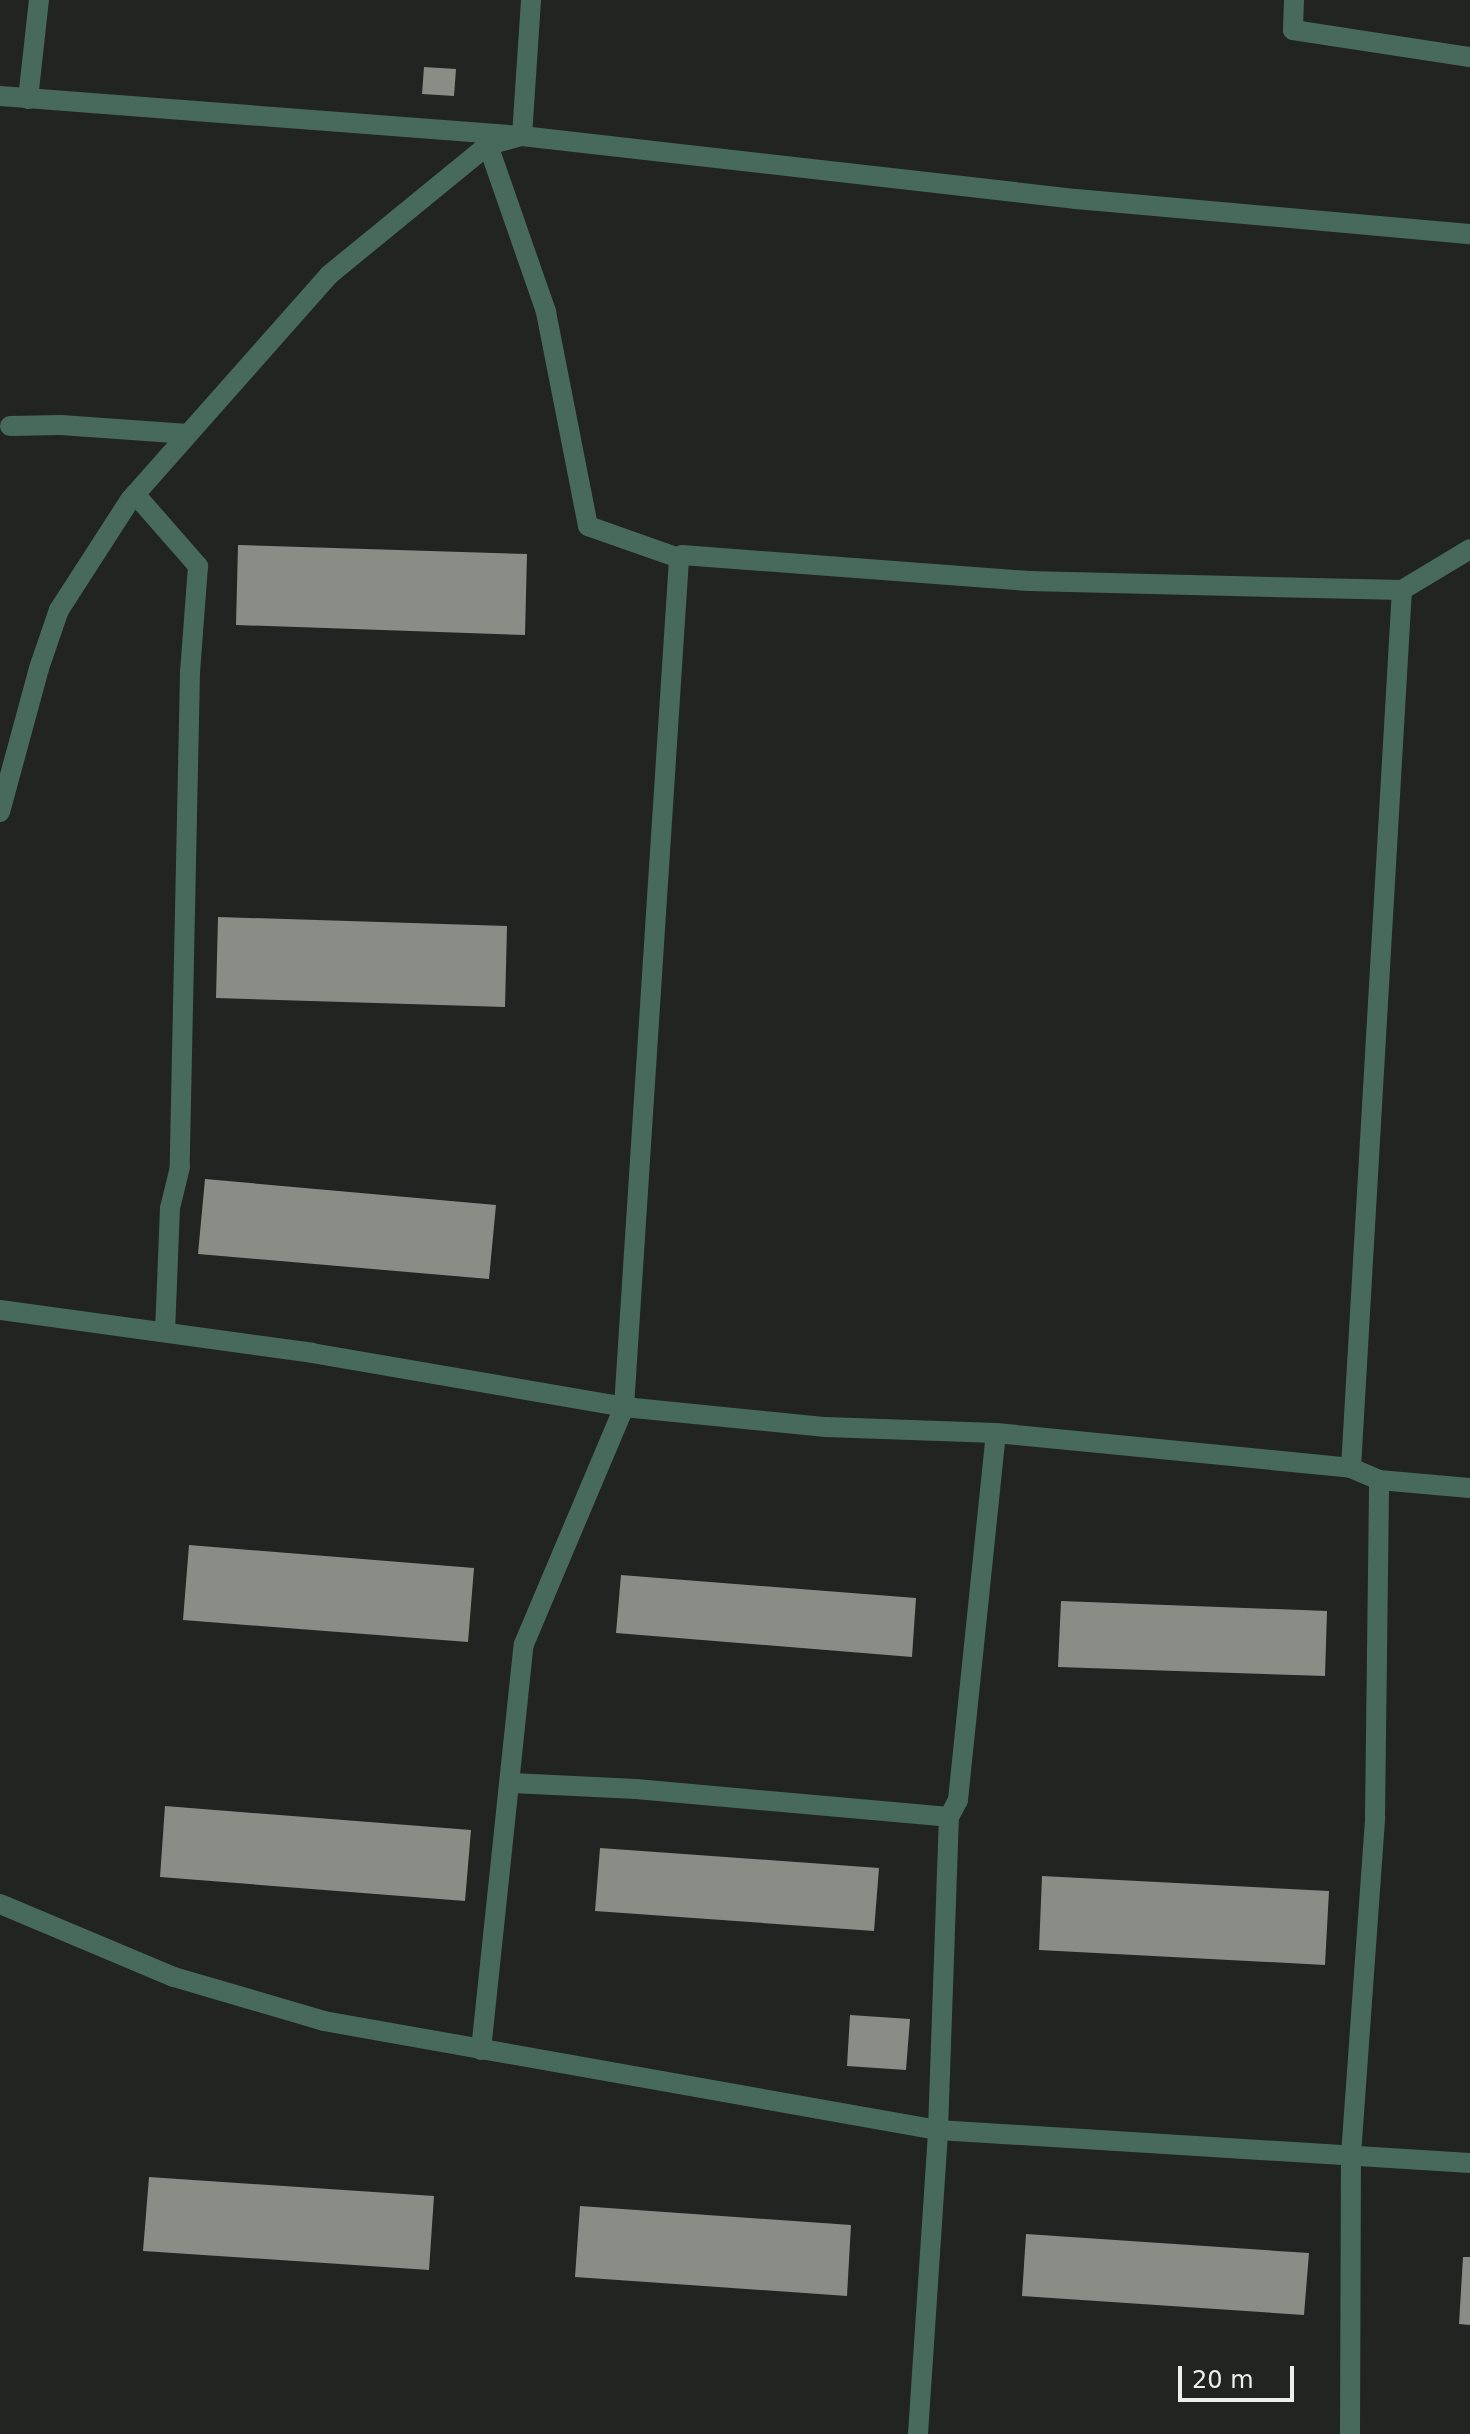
<!DOCTYPE html>
<html>
<head>
<meta charset="utf-8">
<style>
  body { margin:0 }
  #map { position:relative; width:1470px; height:2434px; overflow:hidden; background:#212420; font-family:"DejaVu Sans",sans-serif }
  div>[style] { position:absolute }
  .building>* { inset:0; background:#8a8c86 }
  .street>* { height:20px; margin:-10px; padding:0 10px; transform-origin:10px; border-radius:10px; background:#486a5c }
  span { translate:-50% -50%; white-space:nowrap; text-align:center; line-height:1.15; -webkit-text-stroke:8px #212420; paint-order:stroke }
  .scale { position:absolute; left:1178px; top:2366px; width:116px; height:36px; box-sizing:border-box; border:4px solid #ecefec; border-top:0; padding-left:10px; font-size:24px; line-height:28px; white-space:nowrap; color:#ecefec; -webkit-text-stroke:6px #212420; paint-order:stroke }
</style>
</head>
<body>
<div id="map">
  <div class="building">
    <i style="clip-path:polygon(424px 67px,456px 69px,454px 96px,422px 94px)"></i>
    <i style="clip-path:polygon(238px 545px,527px 554px,525px 635px,236px 625px)"></i>
    <i style="clip-path:polygon(218px 917px,507px 926px,505px 1007px,216px 998px)"></i>
    <i style="clip-path:polygon(205px 1179px,496px 1205px,489px 1279px,198px 1254px)"></i>
    <i style="clip-path:polygon(189px 1545px,474px 1568px,468px 1642px,183px 1620px)"></i>
    <i style="clip-path:polygon(621px 1575px,916px 1598px,912px 1657px,616px 1633px)"></i>
    <i style="clip-path:polygon(1061px 1601px,1327px 1611px,1325px 1676px,1058px 1667px)"></i>
    <i style="clip-path:polygon(165px 1806px,471px 1830px,465px 1901px,160px 1877px)"></i>
    <i style="clip-path:polygon(600px 1848px,879px 1868px,874px 1931px,595px 1911px)"></i>
    <i style="clip-path:polygon(1042px 1876px,1329px 1891px,1325px 1965px,1039px 1950px)"></i>
    <i style="clip-path:polygon(850px 2015px,910px 2019px,906px 2070px,847px 2066px)"></i>
    <i style="clip-path:polygon(149px 2177px,434px 2196px,429px 2270px,143px 2251px)"></i>
    <i style="clip-path:polygon(580px 2206px,851px 2225px,847px 2296px,575px 2277px)"></i>
    <i style="clip-path:polygon(1026px 2234px,1309px 2253px,1304px 2315px,1022px 2296px)"></i>
    <i style="clip-path:polygon(1463px 2257px,1470px 2257px,1470px 2325px,1459px 2324px)"></i>
  </div>
  <div class="street">
    <i style="left:1294px;top:0;width:30px;rotate:92deg"></i>
    <i style="left:1293px;top:30px;width:179px;rotate:8.7deg"></i>
    <i style="left:0;top:96px;width:524px;rotate:4.38deg"></i>
    <i style="left:522px;top:136px;width:558px;rotate:6.49deg"></i>
    <i style="left:1076px;top:199px;width:396px;rotate:5.1deg"></i>
    <i style="left:28px;top:99px;width:100px;rotate:-83.7deg"></i>
    <i style="left:488px;top:145px;width:177px;rotate:70.8deg"></i>
    <i style="left:546px;top:312px;width:218px;rotate:78.9deg"></i>
    <i style="left:588px;top:526px;width:96px;rotate:19.4deg"></i>
    <i style="left:10px;top:426px;width:51px;rotate:-1.1deg"></i>
    <i style="left:61px;top:425px;width:127px;rotate:4.1deg"></i>
    <i style="left:135px;top:494px;width:96px;rotate:48.8deg"></i>
    <i style="left:198px;top:566px;width:106px;rotate:94.3deg"></i>
    <i style="left:190px;top:672px;width:495px;rotate:91.2deg"></i>
    <i style="left:180px;top:1167px;width:42px;rotate:103.7deg"></i>
    <i style="left:170px;top:1208px;width:123px;rotate:92.3deg"></i>
    <i style="left:0;top:812px;width:149px;rotate:-74.8deg"></i>
    <i style="left:39px;top:668px;width:61px;rotate:-71deg"></i>
    <i style="left:59px;top:610px;width:131px;rotate:-57.2deg"></i>
    <i style="left:130px;top:500px;width:300px;rotate:-48.5deg"></i>
    <i style="left:329px;top:275px;width:205px;rotate:-39.3deg"></i>
    <i style="left:488px;top:145px;width:35px;rotate:-15deg"></i>
    <i style="left:522px;top:136px;width:136px;rotate:-86.2deg"></i>
    <i style="left:0;top:1310px;width:315px;rotate:7.8deg"></i>
    <i style="left:312px;top:1353px;width:317px;rotate:9.8deg"></i>
    <i style="left:624px;top:1407px;width:203px;rotate:5.7deg"></i>
    <i style="left:826px;top:1427px;width:170px;rotate:2deg"></i>
    <i style="left:996px;top:1433px;width:357px;rotate:5.6deg"></i>
    <i style="left:1351px;top:1468px;width:30px;rotate:23deg"></i>
    <i style="left:1379px;top:1480px;width:91px;rotate:5deg"></i>
    <i style="left:1351px;top:1468px;width:879px;rotate:-86.68deg"></i>
    <i style="left:512px;top:1783px;width:124px;rotate:2.8deg"></i>
    <i style="left:636px;top:1789px;width:314px;rotate:5.1deg"></i>
    <i style="left:0;top:1904px;width:189px;rotate:22.8deg"></i>
    <i style="left:174px;top:1977px;width:156px;rotate:16.3deg"></i>
    <i style="left:324px;top:2021px;width:624px;rotate:10.07deg"></i>
    <i style="left:938px;top:2130px;width:533px;rotate:3.55deg"></i>
    <i style="left:481px;top:2050px;width:408px;rotate:-84deg"></i>
    <i style="left:524px;top:1644px;width:257px;rotate:-67.1deg"></i>
    <i style="left:624px;top:1407px;width:851px;rotate:-86.29deg"></i>
    <i style="left:679px;top:558px;width:4px;rotate:-45deg"></i>
    <i style="left:682px;top:555px;width:348px;rotate:4.3deg"></i>
    <i style="left:1029px;top:581px;width:373px;rotate:1.4deg"></i>
    <i style="left:1402px;top:590px;width:79px;rotate:-31.1deg"></i>
    <i style="left:918px;top:2434px;width:305px;rotate:-86.2deg"></i>
    <i style="left:938px;top:2130px;width:313px;rotate:-88deg"></i>
    <i style="left:949px;top:1817px;width:19px;rotate:-62deg"></i>
    <i style="left:958px;top:1800px;width:369px;rotate:-84.1deg"></i>
    <i style="left:1350px;top:2434px;width:279px;rotate:-89.8deg"></i>
    <i style="left:1351px;top:2155px;width:339px;rotate:-85.9deg"></i>
    <i style="left:1375px;top:1817px;width:337px;rotate:-89.3deg"></i>
  </div>
  <div class="scale">20 m</div>
</div>
</body>
</html>
